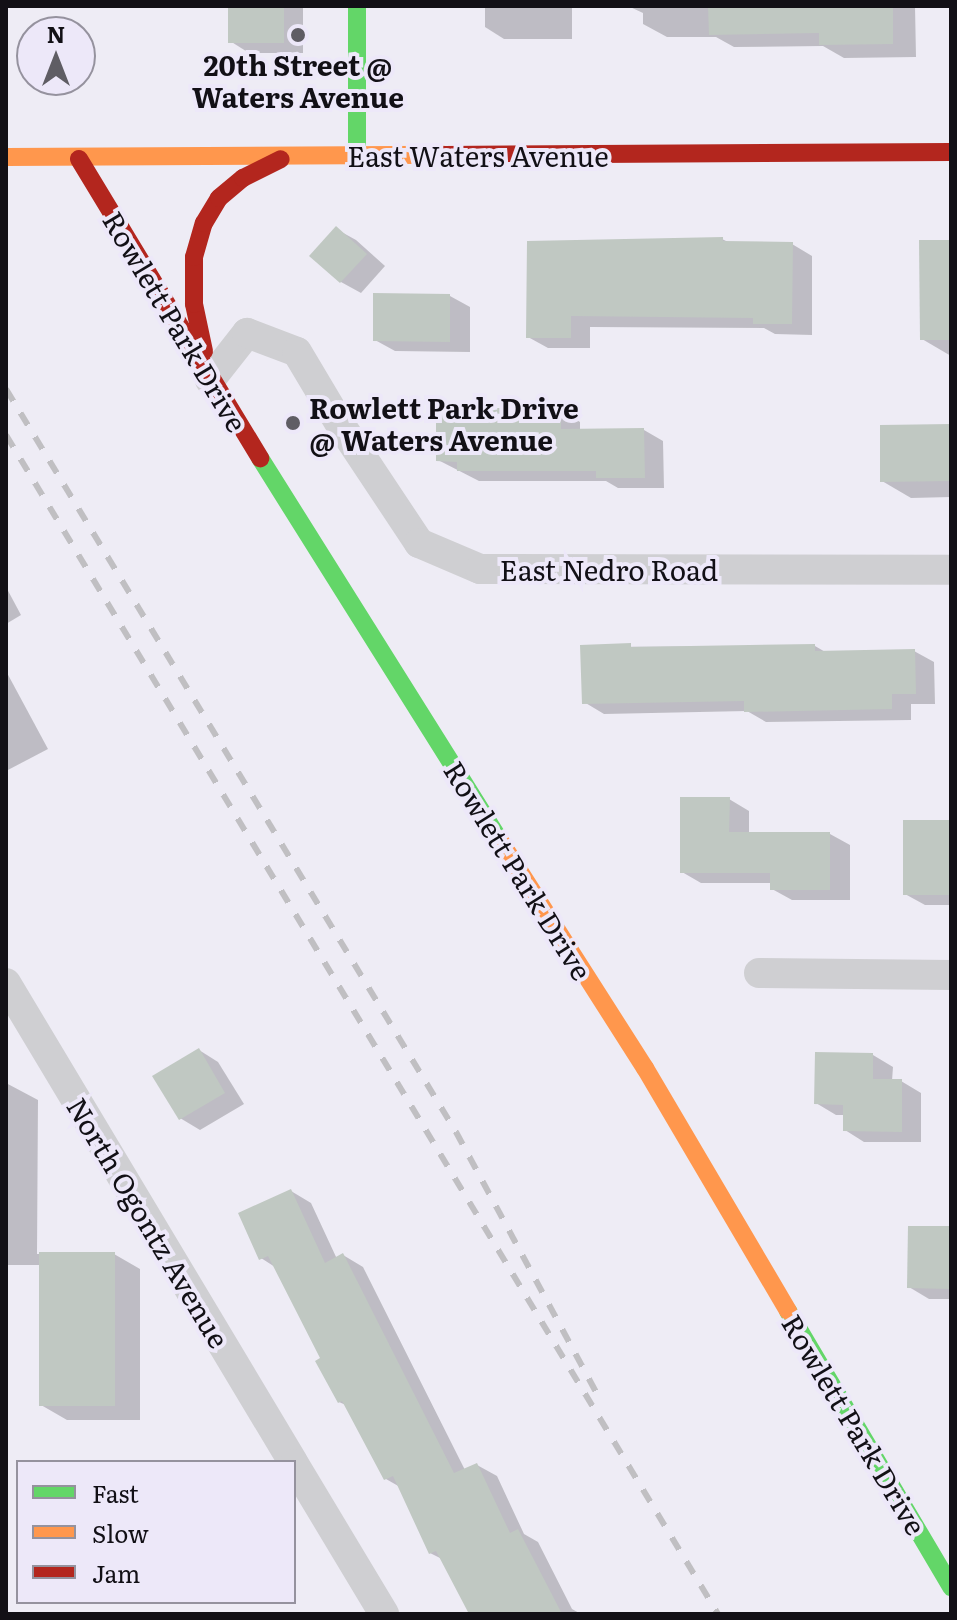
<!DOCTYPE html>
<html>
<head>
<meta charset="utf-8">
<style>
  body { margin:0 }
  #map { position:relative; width:957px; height:1620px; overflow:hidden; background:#eeecf5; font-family:Literata,serif }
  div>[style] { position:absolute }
  .shadow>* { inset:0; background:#0003 }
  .building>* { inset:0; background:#c0c8c2 }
  .street>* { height:30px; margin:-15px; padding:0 15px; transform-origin:15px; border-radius:15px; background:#cfcfd2 }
  .fast>* { height:18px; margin:-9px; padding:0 9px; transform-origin:9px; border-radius:9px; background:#63d668 }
  .slow>* { height:18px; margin:-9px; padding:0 9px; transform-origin:9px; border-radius:9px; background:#ff974d }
  .jam>* { height:18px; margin:-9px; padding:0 9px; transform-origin:9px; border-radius:9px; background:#b3261e }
  .rail>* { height:6px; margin-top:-3px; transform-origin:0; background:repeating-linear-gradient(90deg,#c0bfc2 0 14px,transparent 0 28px) }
  .dots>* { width:22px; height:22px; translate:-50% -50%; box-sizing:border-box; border:4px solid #ede8f9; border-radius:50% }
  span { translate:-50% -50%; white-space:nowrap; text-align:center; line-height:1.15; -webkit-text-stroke:8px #ede8f9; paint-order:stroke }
  .poi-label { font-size:28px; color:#121016; font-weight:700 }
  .left { translate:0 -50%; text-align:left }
  .street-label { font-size:28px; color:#121016 }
  .frame { position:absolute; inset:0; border:8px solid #121016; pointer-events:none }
  .legend { position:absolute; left:16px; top:1460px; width:280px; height:144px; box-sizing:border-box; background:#ede8f9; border:2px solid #95929e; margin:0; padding:10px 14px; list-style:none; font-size:24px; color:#121016 }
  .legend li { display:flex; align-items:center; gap:16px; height:40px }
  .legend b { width:40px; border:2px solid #95929e }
  .north { position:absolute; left:16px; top:16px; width:80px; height:80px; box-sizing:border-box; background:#ede8f9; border:2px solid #95929e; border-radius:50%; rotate:0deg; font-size:22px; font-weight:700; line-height:32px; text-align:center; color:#121016 }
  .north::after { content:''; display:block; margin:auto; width:28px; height:36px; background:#5f5d64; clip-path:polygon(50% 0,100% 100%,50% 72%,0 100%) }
</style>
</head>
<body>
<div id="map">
  <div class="shadow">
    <i style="clip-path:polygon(230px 6px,303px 6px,303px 53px,249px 53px,230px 41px)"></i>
    <i style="clip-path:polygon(485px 6px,572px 6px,572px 39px,504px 39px,485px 27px)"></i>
    <i style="clip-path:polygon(628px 6px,915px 6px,916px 57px,844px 58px,823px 46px,734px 47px,716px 37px,667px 37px,643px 24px,643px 13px)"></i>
    <i style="clip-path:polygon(336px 229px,356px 240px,385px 266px,361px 293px,341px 282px,312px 256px)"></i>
    <i style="clip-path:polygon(722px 239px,730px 243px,792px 244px,812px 256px,812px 335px,775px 334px,764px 328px,590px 327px,590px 348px,548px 348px,528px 337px)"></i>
    <i style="clip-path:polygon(951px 242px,951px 356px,922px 339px)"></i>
    <i style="clip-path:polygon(450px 296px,470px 307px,470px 352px,395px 351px,375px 340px)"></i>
    <i style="clip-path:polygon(560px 410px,580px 422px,580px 431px,644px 430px,663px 441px,664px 488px,618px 488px,606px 481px,479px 481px,438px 460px)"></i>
    <i style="clip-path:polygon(951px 426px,951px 497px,911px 498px,882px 481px)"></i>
    <i style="clip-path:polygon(6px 587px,21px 615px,6px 624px)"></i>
    <i style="clip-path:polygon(815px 646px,827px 653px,914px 651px,934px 662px,935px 704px,911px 704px,911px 720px,766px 722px,747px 711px,604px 714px,584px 702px,582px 647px)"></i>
    <i style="clip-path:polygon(6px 671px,48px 749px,6px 771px)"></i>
    <i style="clip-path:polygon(729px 799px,749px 811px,749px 834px,830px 834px,850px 845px,850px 900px,792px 900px,772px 889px,772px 883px,701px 883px,682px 872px)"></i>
    <i style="clip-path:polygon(951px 822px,951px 905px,925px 905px,905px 894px)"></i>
    <i style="clip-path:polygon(199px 1050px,218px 1062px,244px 1104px,200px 1130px,180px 1118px)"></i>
    <i style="clip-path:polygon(873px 1055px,893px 1067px,892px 1081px,901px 1081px,921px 1093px,921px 1142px,864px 1142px,845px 1130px,845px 1115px,836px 1115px,816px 1103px)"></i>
    <i style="clip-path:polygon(6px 1083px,38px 1100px,37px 1254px,114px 1254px,140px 1269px,140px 1420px,67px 1420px,41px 1405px,41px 1265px,6px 1265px)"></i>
    <i style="clip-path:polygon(291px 1191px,311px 1203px,337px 1259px,343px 1255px,363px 1267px,465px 1470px,477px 1465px,497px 1476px,524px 1534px,538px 1542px,572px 1609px,581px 1614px,471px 1614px,444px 1560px,430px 1553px,400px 1487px,386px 1479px,348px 1406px,339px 1402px,323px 1359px,275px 1267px,261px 1258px)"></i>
    <i style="clip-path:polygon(951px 1228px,951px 1299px,929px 1299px,909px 1287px)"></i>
  </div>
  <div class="building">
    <i style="clip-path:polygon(228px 6px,284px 6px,284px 43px,228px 43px)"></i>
    <i style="clip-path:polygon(708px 6px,893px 6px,893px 44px,819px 45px,819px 33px,709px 35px)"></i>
    <i style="clip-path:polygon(336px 226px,367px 254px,340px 283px,309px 256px)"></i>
    <i style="clip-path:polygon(723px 237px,723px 241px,793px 242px,792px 324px,753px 324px,753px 318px,571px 316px,571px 338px,526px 338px,527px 241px)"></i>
    <i style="clip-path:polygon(919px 240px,951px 240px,951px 340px,920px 340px)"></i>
    <i style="clip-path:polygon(373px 293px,450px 294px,450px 342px,373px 341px)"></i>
    <i style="clip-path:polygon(498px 408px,561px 408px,561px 429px,644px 428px,645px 478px,596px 478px,596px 471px,457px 471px,457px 462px,436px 461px,436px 410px)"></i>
    <i style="clip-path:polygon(951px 424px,951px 481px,880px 482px,880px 425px)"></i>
    <i style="clip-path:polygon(631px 643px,631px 647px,815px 644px,815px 651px,915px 649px,916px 694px,892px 694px,892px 709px,744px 712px,744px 701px,582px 704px,580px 645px)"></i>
    <i style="clip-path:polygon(680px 797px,730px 797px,729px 832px,830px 832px,830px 890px,770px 890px,770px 873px,680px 873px)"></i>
    <i style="clip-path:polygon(903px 820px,951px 820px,951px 895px,903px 895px)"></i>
    <i style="clip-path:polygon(199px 1048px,225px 1093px,179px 1120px,152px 1076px)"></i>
    <i style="clip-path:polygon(815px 1052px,873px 1053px,873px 1079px,902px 1079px,902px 1132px,843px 1131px,843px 1105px,814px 1104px)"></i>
    <i style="clip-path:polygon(291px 1189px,325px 1263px,343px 1253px,454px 1473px,477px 1463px,510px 1533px,518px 1529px,562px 1614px,469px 1614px,436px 1551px,429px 1554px,393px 1476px,384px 1480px,342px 1401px,338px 1403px,315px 1361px,320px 1358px,268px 1256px,259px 1260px,238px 1213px)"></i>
    <i style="clip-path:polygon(908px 1226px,951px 1226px,951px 1289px,907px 1288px)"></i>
    <i style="clip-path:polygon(39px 1252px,115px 1252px,115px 1406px,39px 1406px)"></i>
  </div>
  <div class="street">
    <i style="left:210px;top:380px;width:60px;rotate:-51.8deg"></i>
    <i style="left:247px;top:333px;width:53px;rotate:20.8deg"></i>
    <i style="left:297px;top:352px;width:84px;rotate:59.2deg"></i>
    <i style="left:340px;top:424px;width:143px;rotate:56.4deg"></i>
    <i style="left:419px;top:543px;width:66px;rotate:23.1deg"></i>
    <i style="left:480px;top:569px;width:471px;rotate:0.1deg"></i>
    <i style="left:759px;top:973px;width:192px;rotate:0.6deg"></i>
    <i style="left:6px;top:983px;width:558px;rotate:59.07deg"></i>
    <i style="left:294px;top:1464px;width:175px;rotate:59deg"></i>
  </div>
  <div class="fast">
    <i style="left:357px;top:6px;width:150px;rotate:90deg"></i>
    <i style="left:260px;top:458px;width:450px;rotate:57.9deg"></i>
    <i style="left:788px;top:1311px;width:321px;rotate:59.4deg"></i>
  </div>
  <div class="slow">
    <i style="left:6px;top:157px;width:438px;rotate:-0.3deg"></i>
    <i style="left:499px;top:839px;width:272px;rotate:57.5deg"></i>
    <i style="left:645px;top:1068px;width:282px;rotate:59.5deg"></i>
  </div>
  <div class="jam">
    <i style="left:444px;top:155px;width:507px;rotate:-0.34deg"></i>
    <i style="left:79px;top:159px;width:350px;rotate:58.8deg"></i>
    <i style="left:204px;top:351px;width:48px;rotate:-102deg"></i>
    <i style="left:194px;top:304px;width:47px;rotate:-90deg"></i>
    <i style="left:194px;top:257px;width:35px;rotate:-74deg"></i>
    <i style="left:204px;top:223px;width:29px;rotate:-59deg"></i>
    <i style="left:219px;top:198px;width:31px;rotate:-40deg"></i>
    <i style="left:243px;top:178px;width:42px;rotate:-26.6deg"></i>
  </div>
  <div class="rail">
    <i style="left:6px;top:389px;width:869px;rotate:58.8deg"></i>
    <i style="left:456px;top:1132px;width:295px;rotate:61.7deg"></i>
    <i style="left:6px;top:435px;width:1377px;rotate:58.87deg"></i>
  </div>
  <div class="dots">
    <i style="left:298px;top:35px;background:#5f5d64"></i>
    <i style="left:293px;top:423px;background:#5f5d64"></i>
  </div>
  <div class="poi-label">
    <span style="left:298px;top:80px">20th Street @<br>Waters Avenue</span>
    <span class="left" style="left:309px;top:423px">Rowlett Park Drive<br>@ Waters Avenue</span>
  </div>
  <div class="street-label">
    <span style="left:478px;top:155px">East Waters Avenue</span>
    <span style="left:176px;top:321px;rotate:59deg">Rowlett Park Drive</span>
    <span style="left:609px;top:569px">East Nedro Road</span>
    <span style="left:519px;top:870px;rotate:58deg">Rowlett Park Drive</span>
    <span style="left:149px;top:1222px;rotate:59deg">North Ogontz Avenue</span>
    <span style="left:855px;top:1424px;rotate:59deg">Rowlett Park Drive</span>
  </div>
  <div class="frame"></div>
  <ul class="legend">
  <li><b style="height:10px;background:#63d668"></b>Fast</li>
  <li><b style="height:10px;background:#ff974d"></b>Slow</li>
  <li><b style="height:10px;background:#b3261e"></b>Jam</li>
  </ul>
  <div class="north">N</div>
</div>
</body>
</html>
